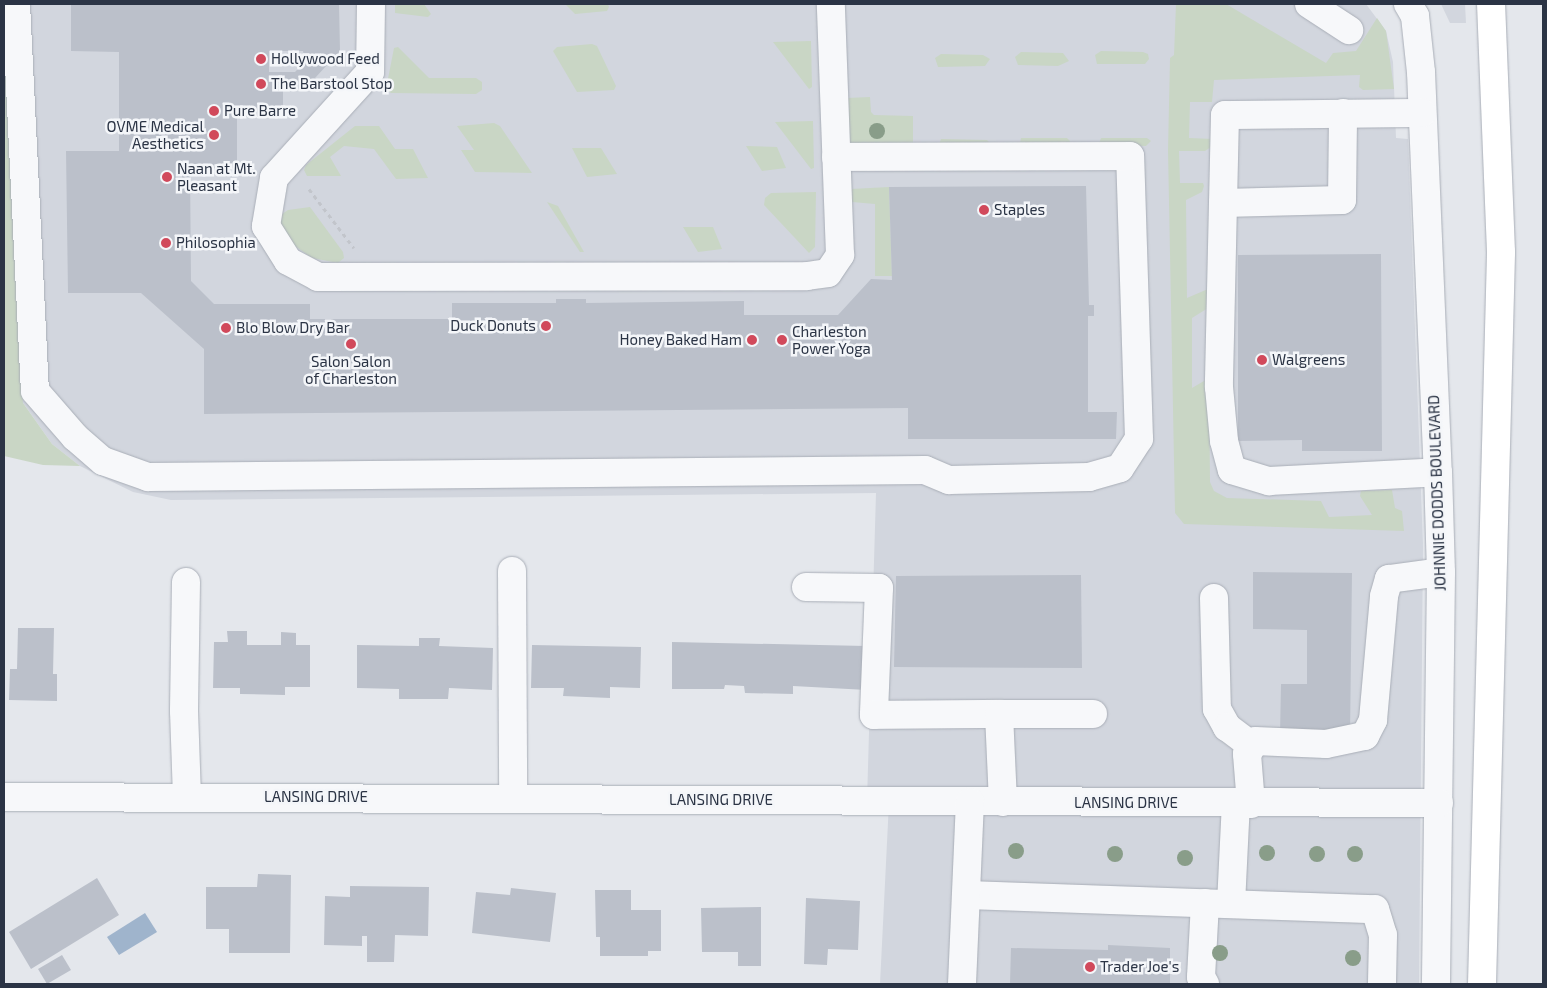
<!DOCTYPE html>
<html>
<head>
<meta charset="utf-8">
<style>
  body { margin:0 }
  #map { position:relative; width:1547px; height:988px; overflow:hidden; background:#e4e7ec; font-family:"Exo 2",sans-serif }
  div>[style] { position:absolute }
  .built>* { inset:0; background:#d2d6de }
  .green>* { inset:0; background:#c9d6c5 }
  .water>* { inset:0; background:#9fb4cc }
  .building>* { inset:0; background:#bbc0ca }
  .path>* { height:3px; margin-top:-1.5px; transform-origin:0; background:repeating-linear-gradient(90deg,#c2c5cb 0 4px,transparent 0 8px) }
  .roads { filter:drop-shadow(0 0 1px #a9aeb7) drop-shadow(0 0 1px #a9aeb7) }
  .minor>* { height:28px; margin:-14px; padding:0 14px; transform-origin:14px; border-radius:14px; background:#f7f8fa }
  .highway>* { height:28px; margin:-14px; padding:0 14px; transform-origin:14px; border-radius:14px; background:#fff }
  .trees>* { width:16px; height:16px; margin:-8px; border-radius:50%; background:#899d89 }
  .dots>* { width:14px; height:14px; translate:-50% -50%; box-sizing:border-box; border:2px solid #f4f6f9; border-radius:50% }
  span { translate:-50% -50%; white-space:nowrap; text-align:center; line-height:1.15; -webkit-text-stroke:5px #f4f6f9; paint-order:stroke }
  .poi-label { font-size:15px; color:#2b3445 }
  .left { translate:0 -50%; text-align:left }
  .right { translate:-100% -50%; text-align:right }
  .street-label { font-size:15px; color:#2b3445 }
  .frame { position:absolute; inset:0; border:5px solid #2b3445; pointer-events:none }
</style>
</head>
<body>
<div id="map">
  <div class="built">
    <i style="clip-path:polygon(4px 4px,1366px 4px,1386px 31px,1393px 62px,1396px 138px,1408px 139px,1423px 546px,1419px 984px,880px 984px,889px 802px,867px 801px,876px 493px,171px 500px,133px 492px,80px 466px,52px 444px,23px 403px)"></i>
    <i style="clip-path:polygon(1441px 4px,1465px 4px,1466px 23px,1450px 23px)"></i>
  </div>
  <div class="green">
    <i style="clip-path:polygon(395px 4px,424px 4px,431px 14px,428px 17px,395px 13px)"></i>
    <i style="clip-path:polygon(565px 4px,608px 4px,609px 7px,607px 11px,575px 14px)"></i>
    <i style="clip-path:polygon(1176px 4px,1226px 4px,1326px 63px,1333px 53px,1356px 51px,1377px 18px,1386px 31px,1394px 89px,1363px 90px,1359px 87px,1360px 75px,1214px 80px,1212px 102px,1190px 102px,1189px 138px,1213px 139px,1211px 147px,1205px 151px,1179px 151px,1180px 183px,1203px 183px,1204px 186px,1202px 192px,1186px 200px,1187px 298px,1208px 289px,1208px 308px,1192px 318px,1192px 388px,1209px 378px,1210px 482px,1214px 491px,1227px 498px,1321px 501px,1329px 517px,1372px 515px,1360px 496px,1361px 491px,1392px 490px,1395px 508px,1402px 511px,1404px 531px,1184px 524px,1175px 513px,1168px 150px,1170px 58px,1174px 55px)"></i>
    <i style="clip-path:polygon(4px 21px,23px 403px,52px 444px,80px 466px,43px 465px,4px 456px)"></i>
    <i style="clip-path:polygon(811px 41px,812px 87px,809px 89px,773px 42px)"></i>
    <i style="clip-path:polygon(592px 44px,597px 46px,616px 86px,614px 90px,577px 92px,553px 51px,557px 47px)"></i>
    <i style="clip-path:polygon(398px 47px,429px 78px,476px 78px,482px 82px,482px 90px,476px 94px,391px 93px,386px 89px,394px 48px)"></i>
    <i style="clip-path:polygon(1101px 51px,1143px 52px,1148px 54px,1149px 59px,1145px 64px,1097px 64px,1095px 55px)"></i>
    <i style="clip-path:polygon(1021px 52px,1063px 53px,1069px 61px,1058px 66px,1018px 65px,1015px 57px)"></i>
    <i style="clip-path:polygon(941px 54px,983px 55px,990px 59px,985px 66px,938px 67px,935px 58px)"></i>
    <i style="clip-path:polygon(870px 97px,871px 112px,874px 115px,913px 116px,913px 147px,847px 149px,847px 98px)"></i>
    <i style="clip-path:polygon(813px 121px,814px 168px,811px 169px,775px 122px)"></i>
    <i style="clip-path:polygon(494px 123px,500px 126px,532px 173px,475px 172px,461px 150px,474px 150px,457px 126px)"></i>
    <i style="clip-path:polygon(355px 126px,379px 126px,395px 149px,413px 149px,428px 178px,396px 179px,374px 149px,344px 146px,330px 157px,341px 176px,307px 176px,304px 170px,306px 165px)"></i>
    <i style="clip-path:polygon(1021px 138px,1067px 138px,1070px 141px,1069px 144px,1020px 143px)"></i>
    <i style="clip-path:polygon(1101px 138px,1147px 138px,1151px 141px,1146px 146px,1102px 145px,1099px 144px)"></i>
    <i style="clip-path:polygon(941px 139px,987px 140px,990px 143px,989px 146px,939px 145px)"></i>
    <i style="clip-path:polygon(746px 146px,777px 147px,786px 168px,762px 171px)"></i>
    <i style="clip-path:polygon(572px 148px,601px 148px,617px 174px,587px 177px)"></i>
    <i style="clip-path:polygon(889px 187px,892px 276px,875px 276px,875px 204px,852px 202px,851px 189px)"></i>
    <i style="clip-path:polygon(816px 192px,815px 247px,809px 253px,764px 205px,765px 198px,771px 193px)"></i>
    <i style="clip-path:polygon(547px 202px,558px 206px,584px 252px,580px 252px)"></i>
    <i style="clip-path:polygon(310px 207px,343px 252px,344px 258px,338px 263px,312px 258px,288px 241px,280px 225px,279px 216px,288px 210px)"></i>
    <i style="clip-path:polygon(683px 227px,713px 227px,722px 249px,698px 252px)"></i>
  </div>
  <div class="water">
    <i style="clip-path:polygon(145px 913px,157px 932px,119px 955px,107px 937px)"></i>
  </div>
  <div class="building">
    <i style="clip-path:polygon(evenodd,71px 4px,339px 4px,340px 51px,303px 91px,283px 91px,283px 117px,237px 117px,237px 168px,190px 168px,191px 281px,214px 304px,310px 304px,310px 319px,452px 319px,452px 303px,556px 303px,556px 299px,586px 299px,586px 303px,744px 301px,744px 315px,838px 315px,871px 279px,892px 280px,889px 187px,1086px 186px,1089px 305px,1094px 305px,1094px 316px,1088px 316px,1088px 412px,1117px 412px,1116px 439px,908px 439px,908px 408px,204px 414px,204px 349px,141px 293px,68px 293px,66px 151px,119px 151px,119px 52px,71px 51px,71px 4px,269px 51px,303px 51px,304px 56px,310px 56px,295px 72px,269px 72px,269px 51px)"></i>
    <i style="clip-path:polygon(1381px 254px,1382px 451px,1302px 451px,1302px 440px,1238px 441px,1238px 255px)"></i>
    <i style="clip-path:polygon(1253px 572px,1352px 573px,1350px 736px,1280px 735px,1281px 684px,1307px 684px,1307px 630px,1253px 629px)"></i>
    <i style="clip-path:polygon(1081px 575px,1082px 668px,894px 667px,896px 576px)"></i>
    <i style="clip-path:polygon(18px 628px,54px 628px,53px 674px,57px 674px,57px 701px,9px 700px,10px 669px,17px 669px)"></i>
    <i style="clip-path:polygon(227px 631px,247px 631px,247px 645px,281px 645px,281px 632px,296px 633px,296px 645px,310px 645px,310px 687px,285px 687px,285px 695px,240px 694px,240px 688px,213px 688px,214px 642px,228px 642px)"></i>
    <i style="clip-path:polygon(419px 638px,440px 638px,439px 646px,493px 648px,492px 690px,449px 688px,448px 699px,399px 699px,399px 689px,357px 688px,357px 645px,419px 646px)"></i>
    <i style="clip-path:polygon(672px 642px,866px 646px,867px 690px,793px 686px,793px 694px,745px 693px,744px 686px,725px 685px,724px 689px,672px 689px)"></i>
    <i style="clip-path:polygon(532px 645px,641px 647px,640px 688px,610px 687px,610px 698px,563px 696px,564px 688px,531px 688px)"></i>
    <i style="clip-path:polygon(258px 874px,291px 875px,290px 953px,229px 953px,229px 929px,206px 929px,206px 887px,257px 887px)"></i>
    <i style="clip-path:polygon(97px 878px,119px 915px,31px 969px,9px 932px)"></i>
    <i style="clip-path:polygon(350px 886px,429px 887px,428px 936px,395px 935px,394px 962px,367px 962px,367px 936px,362px 936px,362px 946px,324px 945px,325px 896px,350px 897px)"></i>
    <i style="clip-path:polygon(511px 888px,556px 893px,550px 942px,472px 933px,476px 892px,510px 895px)"></i>
    <i style="clip-path:polygon(595px 890px,631px 890px,631px 910px,661px 910px,661px 951px,648px 951px,648px 956px,600px 956px,600px 937px,596px 937px)"></i>
    <i style="clip-path:polygon(806px 898px,860px 901px,858px 950px,828px 949px,827px 965px,804px 964px)"></i>
    <i style="clip-path:polygon(761px 907px,761px 966px,738px 966px,738px 952px,702px 952px,701px 908px)"></i>
    <i style="clip-path:polygon(1108px 945px,1170px 948px,1170px 984px,1010px 984px,1011px 948px,1108px 950px)"></i>
    <i style="clip-path:polygon(62px 955px,71px 970px,47px 984px,38px 969px)"></i>
  </div>
  <div class="path">
    <i style="left:309px;top:189px;width:74px;rotate:52.7deg"></i>
  </div>
  <div class="roads">
    <div class="minor">
      <i style="left:16px;top:4px;width:387px;rotate:87.2deg"></i>
      <i style="left:35px;top:391px;width:61px;rotate:49deg"></i>
      <i style="left:75px;top:437px;width:37px;rotate:41deg"></i>
      <i style="left:103px;top:461px;width:48px;rotate:19.6deg"></i>
      <i style="left:148px;top:477px;width:777px;rotate:-0.52deg"></i>
      <i style="left:925px;top:470px;width:26px;rotate:23deg"></i>
      <i style="left:949px;top:480px;width:140px;rotate:-1.2deg"></i>
      <i style="left:1089px;top:477px;width:32px;rotate:-16deg"></i>
      <i style="left:1120px;top:468px;width:35px;rotate:-57deg"></i>
      <i style="left:1139px;top:439px;width:283px;rotate:-91.8deg"></i>
      <i style="left:1130px;top:156px;width:294px;rotate:179.8deg"></i>
      <i style="left:371px;top:4px;width:68px;rotate:90.8deg"></i>
      <i style="left:370px;top:72px;width:143px;rotate:132.2deg"></i>
      <i style="left:274px;top:178px;width:49px;rotate:99.5deg"></i>
      <i style="left:266px;top:226px;width:41px;rotate:57.8deg"></i>
      <i style="left:288px;top:261px;width:34px;rotate:28deg"></i>
      <i style="left:318px;top:277px;width:489px;rotate:-0.1deg"></i>
      <i style="left:807px;top:276px;width:21px;rotate:-8deg"></i>
      <i style="left:828px;top:273px;width:22px;rotate:-56deg"></i>
      <i style="left:840px;top:255px;width:251px;rotate:-92.1deg"></i>
      <i style="left:1309px;top:4px;width:48px;rotate:33deg"></i>
      <i style="left:1408px;top:4px;width:14px;rotate:60deg"></i>
      <i style="left:1415px;top:16px;width:56px;rotate:83.9deg"></i>
      <i style="left:1421px;top:72px;width:400px;rotate:87.6deg"></i>
      <i style="left:1438px;top:472px;width:100px;rotate:88.3deg"></i>
      <i style="left:1441px;top:572px;width:412px;rotate:90.7deg"></i>
      <i style="left:1422px;top:113px;width:197px;rotate:179.4deg"></i>
      <i style="left:1225px;top:115px;width:272px;rotate:91.3deg"></i>
      <i style="left:1219px;top:387px;width:54px;rotate:84.7deg"></i>
      <i style="left:1224px;top:441px;width:30px;rotate:75deg"></i>
      <i style="left:1232px;top:470px;width:39px;rotate:17deg"></i>
      <i style="left:1269px;top:481px;width:169px;rotate:-3deg"></i>
      <i style="left:1223px;top:203px;width:119px;rotate:-1.4deg"></i>
      <i style="left:1342px;top:200px;width:87px;rotate:-89.3deg"></i>
      <i style="left:512px;top:571px;width:227px;rotate:89.7deg"></i>
      <i style="left:186px;top:582px;width:129px;rotate:90.9deg"></i>
      <i style="left:184px;top:711px;width:85px;rotate:88deg"></i>
      <i style="left:806px;top:587px;width:73px;rotate:0.8deg"></i>
      <i style="left:879px;top:588px;width:127px;rotate:92.3deg"></i>
      <i style="left:874px;top:715px;width:125px;rotate:-0.5deg"></i>
      <i style="left:999px;top:714px;width:88px;rotate:87.4deg"></i>
      <i style="left:1214px;top:598px;width:111px;rotate:88.5deg"></i>
      <i style="left:1217px;top:709px;width:21px;rotate:61deg"></i>
      <i style="left:1227px;top:727px;width:31px;rotate:37deg"></i>
      <i style="left:999px;top:714px;width:94px"></i>
      <i style="left:4px;top:797px;width:1435px;rotate:0.24deg"></i>
      <i style="left:1251px;top:804px;width:50px;rotate:-94.6deg"></i>
      <i style="left:1247px;top:754px;width:15px;rotate:-58deg"></i>
      <i style="left:1255px;top:741px;width:71px;rotate:2.4deg"></i>
      <i style="left:1326px;top:744px;width:40px;rotate:-12deg"></i>
      <i style="left:1365px;top:736px;width:18px;rotate:-63deg"></i>
      <i style="left:1373px;top:720px;width:124px;rotate:-84.9deg"></i>
      <i style="left:1384px;top:596px;width:18px;rotate:-74deg"></i>
      <i style="left:1389px;top:579px;width:52px;rotate:-7.7deg"></i>
      <i style="left:967px;top:895px;width:408px;rotate:2deg"></i>
      <i style="left:1375px;top:909px;width:27px;rotate:73deg"></i>
      <i style="left:1383px;top:935px;width:49px;rotate:91.2deg"></i>
      <i style="left:1205px;top:903px;width:74px;rotate:93.1deg"></i>
      <i style="left:1201px;top:977px;width:8px;rotate:60deg"></i>
      <i style="left:1231px;top:904px;width:101px;rotate:-87.2deg"></i>
      <i style="left:962px;top:984px;width:182px;rotate:-87.5deg"></i>
    </div>
    <div class="highway">
      <i style="left:1482px;top:984px;width:732px;rotate:-88.51deg"></i>
      <i style="left:1501px;top:252px;width:248px;rotate:-92.3deg"></i>
    </div>
  </div>
  <div class="trees">
    <i style="left:877px;top:131px"></i>
    <i style="left:1016px;top:851px"></i>
    <i style="left:1267px;top:853px"></i>
    <i style="left:1115px;top:854px"></i>
    <i style="left:1317px;top:854px"></i>
    <i style="left:1355px;top:854px"></i>
    <i style="left:1185px;top:858px"></i>
    <i style="left:1220px;top:953px"></i>
    <i style="left:1353px;top:958px"></i>
  </div>
  <div class="dots">
    <i style="left:261px;top:59px;background:#d1495b"></i>
    <i style="left:261px;top:84px;background:#d1495b"></i>
    <i style="left:214px;top:111px;background:#d1495b"></i>
    <i style="left:214px;top:135px;background:#d1495b"></i>
    <i style="left:167px;top:177px;background:#d1495b"></i>
    <i style="left:984px;top:210px;background:#d1495b"></i>
    <i style="left:166px;top:243px;background:#d1495b"></i>
    <i style="left:546px;top:326px;background:#d1495b"></i>
    <i style="left:226px;top:328px;background:#d1495b"></i>
    <i style="left:752px;top:340px;background:#d1495b"></i>
    <i style="left:782px;top:340px;background:#d1495b"></i>
    <i style="left:351px;top:344px;background:#d1495b"></i>
    <i style="left:1262px;top:360px;background:#d1495b"></i>
    <i style="left:1090px;top:967px;background:#d1495b"></i>
  </div>
  <div class="poi-label">
    <span class="left" style="left:271px;top:59px">Hollywood Feed</span>
    <span class="left" style="left:271px;top:84px">The Barstool Stop</span>
    <span class="left" style="left:224px;top:111px">Pure Barre</span>
    <span class="right" style="left:204px;top:135px">OVME Medical<br>Aesthetics</span>
    <span class="left" style="left:177px;top:177px">Naan at Mt.<br>Pleasant</span>
    <span class="left" style="left:994px;top:210px">Staples</span>
    <span class="left" style="left:176px;top:243px">Philosophia</span>
    <span class="right" style="left:536px;top:326px">Duck Donuts</span>
    <span class="left" style="left:236px;top:328px">Blo Blow Dry Bar</span>
    <span class="left" style="left:792px;top:340px">Charleston<br>Power Yoga</span>
    <span class="right" style="left:742px;top:340px">Honey Baked Ham</span>
    <span class="left" style="left:1272px;top:360px">Walgreens</span>
    <span style="left:351px;top:370px">Salon Salon<br>of Charleston</span>
    <span class="left" style="left:1100px;top:967px">Trader Joe's</span>
  </div>
  <div class="street-label">
    <span style="left:1437px;top:493px;rotate:-92deg">JOHNNIE DODDS BOULEVARD</span>
    <span style="left:316px;top:797px">LANSING DRIVE</span>
    <span style="left:721px;top:800px">LANSING DRIVE</span>
    <span style="left:1126px;top:803px">LANSING DRIVE</span>
  </div>
  <div class="frame"></div>
</div>
</body>
</html>
